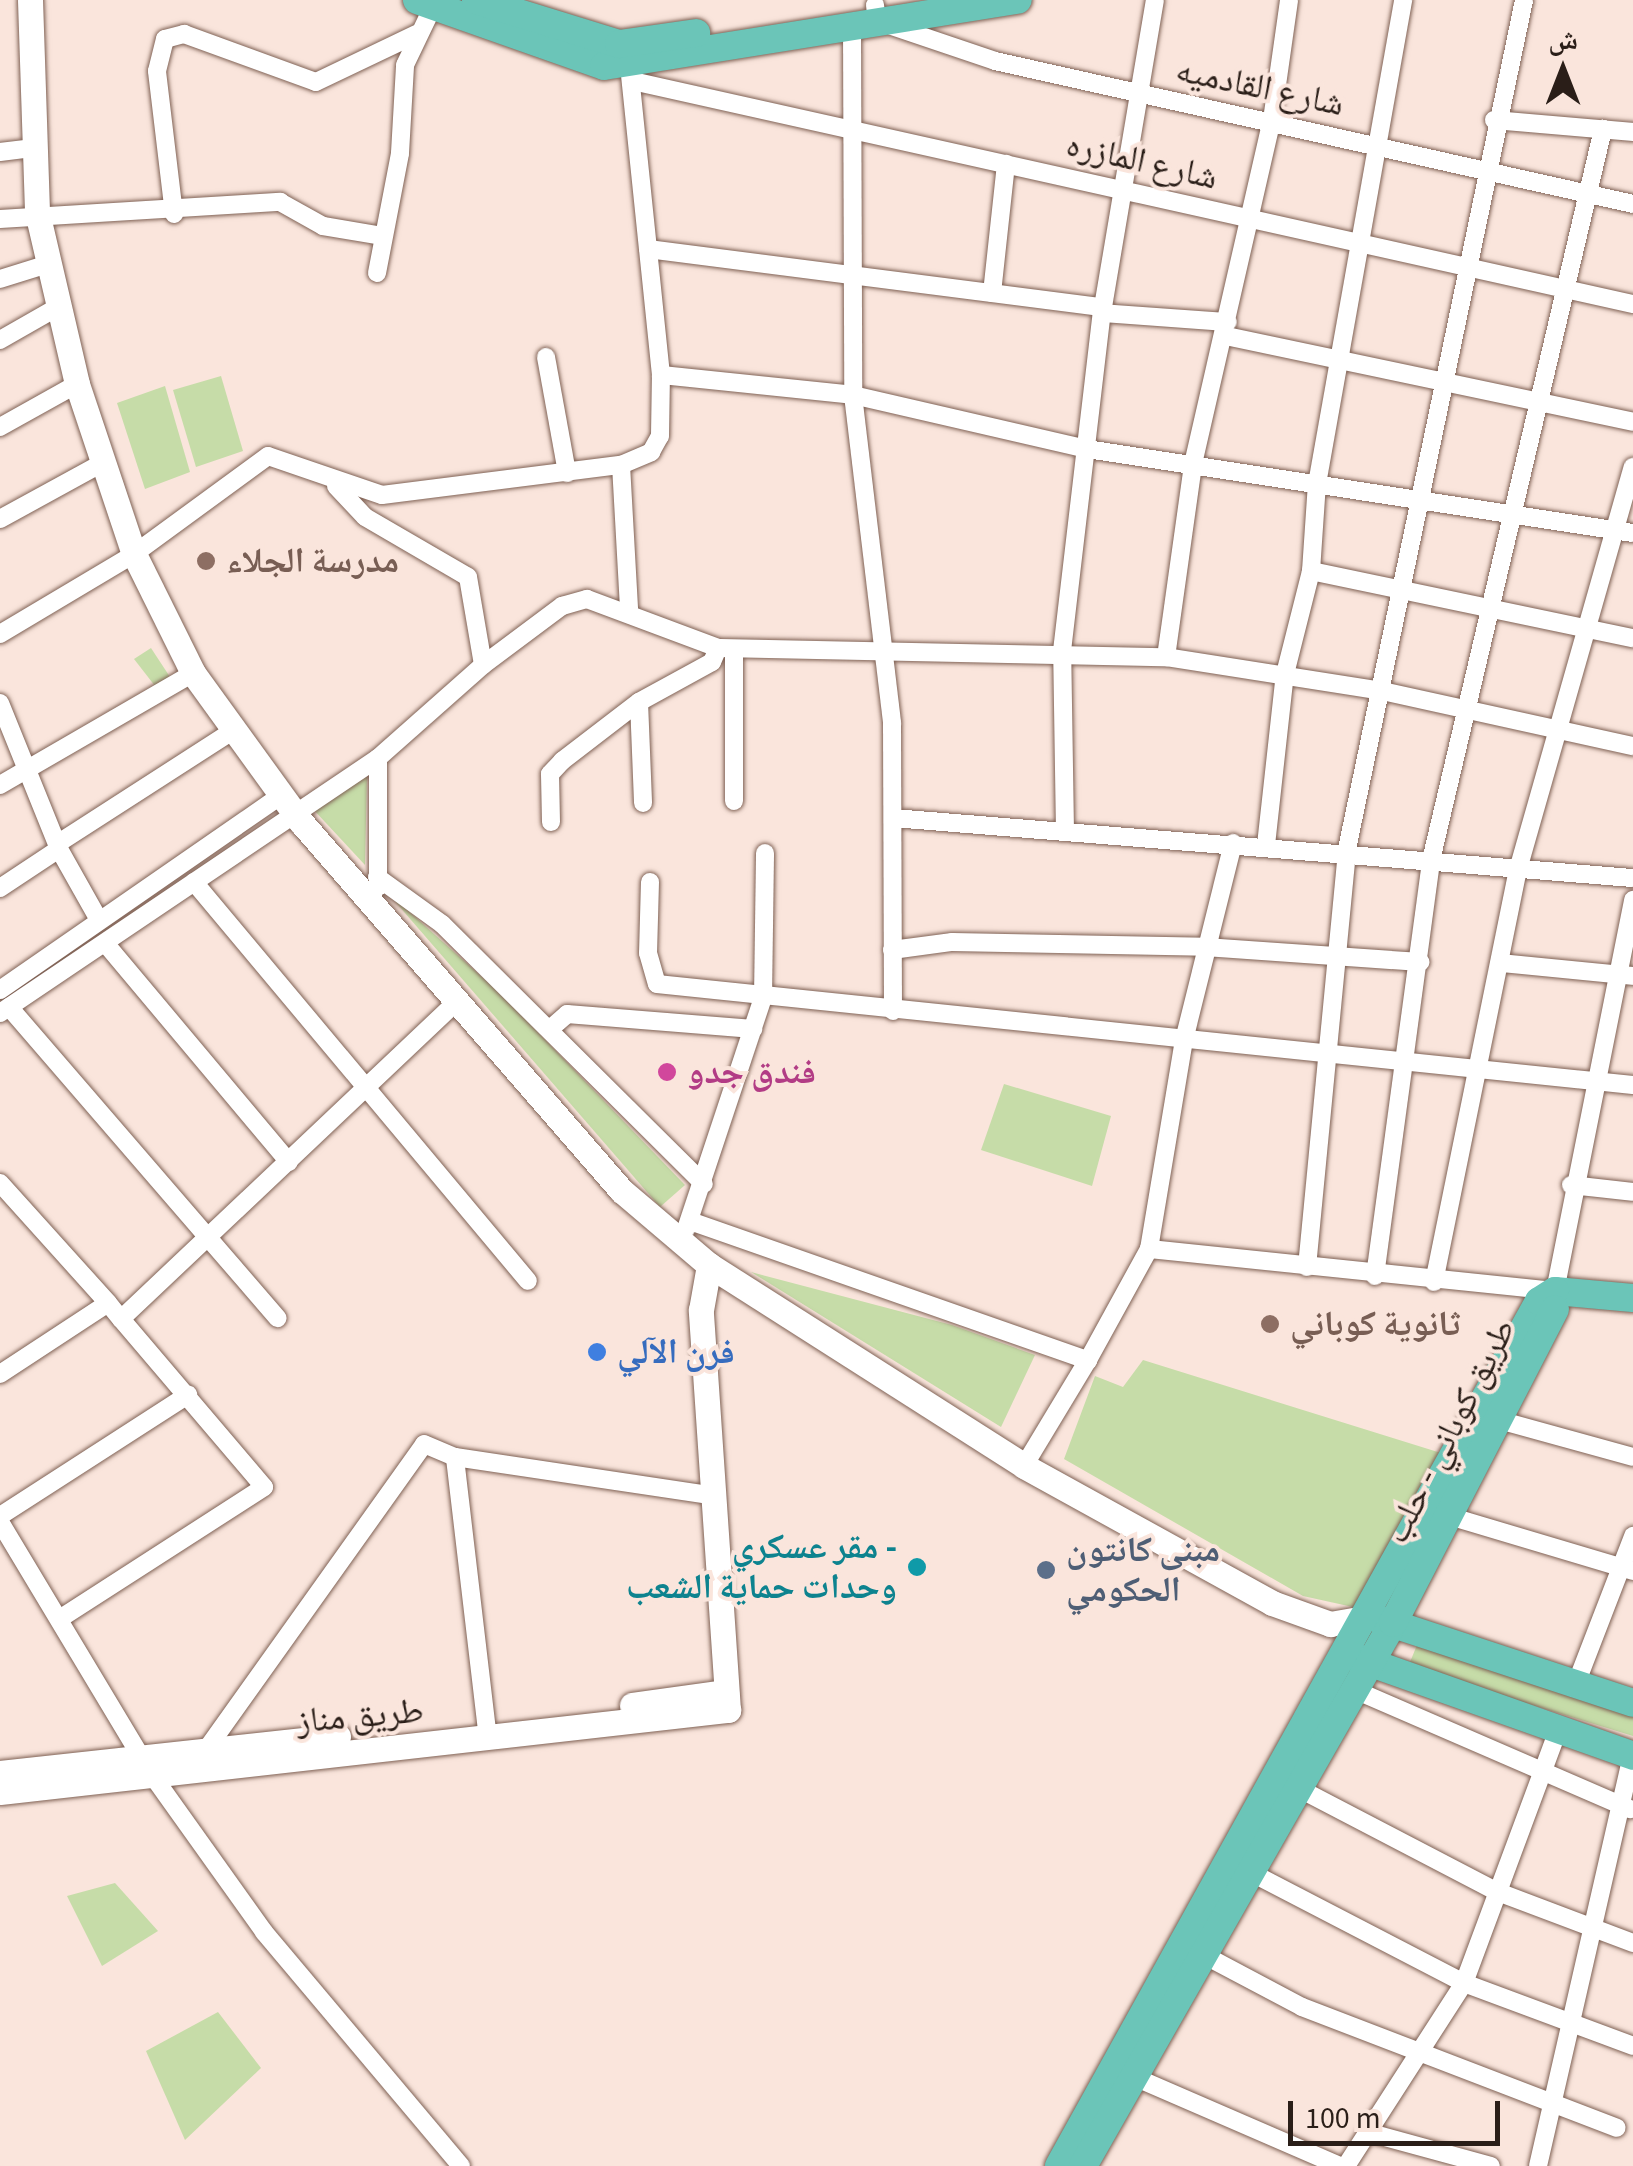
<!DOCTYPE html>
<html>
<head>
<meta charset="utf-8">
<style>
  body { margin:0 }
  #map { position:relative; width:1633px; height:2166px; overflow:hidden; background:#fae5dc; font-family:"Source Sans 3","Noto Naskh Arabic",sans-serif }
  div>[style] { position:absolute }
  .green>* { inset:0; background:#c6dca8 }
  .roads { filter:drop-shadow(0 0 2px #7f6154) drop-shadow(0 0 2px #7f6154) }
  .street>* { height:18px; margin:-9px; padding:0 9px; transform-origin:9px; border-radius:9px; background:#fff }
  .secondary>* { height:25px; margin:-12.5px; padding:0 12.5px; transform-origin:12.5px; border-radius:12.5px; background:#fff }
  .primary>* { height:28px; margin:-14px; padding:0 14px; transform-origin:14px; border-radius:14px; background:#6bc5b8 }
  .dots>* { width:28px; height:28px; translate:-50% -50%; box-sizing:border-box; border:5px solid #fae5dc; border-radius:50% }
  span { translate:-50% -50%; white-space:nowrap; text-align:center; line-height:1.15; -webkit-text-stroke:8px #fae5dc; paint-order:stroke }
  .street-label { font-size:35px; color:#2a1e18 }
  .education-label { font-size:35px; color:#785e54; font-weight:700 }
  .left { translate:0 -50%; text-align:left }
  .hotel-label { font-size:35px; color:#b23c85; font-weight:700 }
  .shop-label { font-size:35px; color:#366cbe; font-weight:700 }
  .culture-label { font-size:35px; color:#0d838f; font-weight:700 }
  .right { translate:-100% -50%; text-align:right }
  .service-label { font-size:35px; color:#4e5e75; font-weight:700 }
  .north { position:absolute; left:1513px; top:20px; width:100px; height:100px; -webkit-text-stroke:8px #fae5dc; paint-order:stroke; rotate:0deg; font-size:28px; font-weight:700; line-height:40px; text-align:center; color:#2a1e18 }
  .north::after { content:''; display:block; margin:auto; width:35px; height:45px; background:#2a1e18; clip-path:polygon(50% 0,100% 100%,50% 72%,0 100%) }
  .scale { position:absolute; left:1288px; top:2101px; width:212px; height:45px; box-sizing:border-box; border:5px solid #2a1e18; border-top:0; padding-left:12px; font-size:30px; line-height:35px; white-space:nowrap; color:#2a1e18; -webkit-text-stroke:8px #fae5dc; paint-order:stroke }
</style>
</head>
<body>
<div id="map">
  <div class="green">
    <i style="clip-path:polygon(221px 376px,243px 451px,196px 467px,173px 390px)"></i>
    <i style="clip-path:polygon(165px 386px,190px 472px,145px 489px,117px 403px)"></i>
    <i style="clip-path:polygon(151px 648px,170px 677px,155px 686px,134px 659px)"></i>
    <i style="clip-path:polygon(367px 776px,365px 865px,312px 808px)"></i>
    <i style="clip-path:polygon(385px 890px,501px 994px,685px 1185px,660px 1207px)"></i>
    <i style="clip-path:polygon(1004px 1084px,1111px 1116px,1092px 1186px,981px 1150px)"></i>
    <i style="clip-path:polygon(751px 1272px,952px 1325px,1035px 1355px,1001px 1427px)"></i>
    <i style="clip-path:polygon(1143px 1360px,1441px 1453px,1362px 1609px,1303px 1596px,1064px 1459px,1095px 1376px,1123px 1387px)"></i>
    <i style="clip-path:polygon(1417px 1645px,1633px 1713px,1633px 1736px,1408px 1667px)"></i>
    <i style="clip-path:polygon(115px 1883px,158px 1931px,102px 1966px,67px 1896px)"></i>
    <i style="clip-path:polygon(218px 2012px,261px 2068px,185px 2140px,146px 2051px)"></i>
  </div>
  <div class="roads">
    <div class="street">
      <i style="left:875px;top:5px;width:16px;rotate:83deg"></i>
      <i style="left:877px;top:21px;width:125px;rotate:18.7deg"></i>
      <i style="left:995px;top:61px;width:654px;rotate:12.63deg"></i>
      <i style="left:852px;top:25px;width:370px;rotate:89.8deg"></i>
      <i style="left:853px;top:395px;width:330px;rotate:83.2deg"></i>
      <i style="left:892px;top:723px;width:288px;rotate:89.8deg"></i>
      <i style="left:637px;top:82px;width:1020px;rotate:12.57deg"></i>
      <i style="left:1494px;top:120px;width:140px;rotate:4.9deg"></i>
      <i style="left:0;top:152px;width:32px;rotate:-7deg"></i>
      <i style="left:174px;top:214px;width:144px;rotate:-96.8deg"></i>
      <i style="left:157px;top:71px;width:33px;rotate:-76deg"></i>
      <i style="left:165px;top:39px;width:20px;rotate:-15deg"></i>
      <i style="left:184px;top:34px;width:140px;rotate:20deg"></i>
      <i style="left:316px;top:82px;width:111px;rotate:-25.6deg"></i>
      <i style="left:0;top:219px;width:281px;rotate:-3.5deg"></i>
      <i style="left:280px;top:202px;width:49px;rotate:29.2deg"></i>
      <i style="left:323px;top:226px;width:61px;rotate:9.5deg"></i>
      <i style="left:648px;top:249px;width:459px;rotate:7.3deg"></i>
      <i style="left:377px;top:273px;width:122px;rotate:-79.1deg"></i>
      <i style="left:400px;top:153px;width:88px;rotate:-86.7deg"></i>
      <i style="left:405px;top:65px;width:72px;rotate:-64.5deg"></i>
      <i style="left:0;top:279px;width:47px;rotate:-17.3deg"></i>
      <i style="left:992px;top:293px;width:130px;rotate:-83.8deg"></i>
      <i style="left:1102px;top:313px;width:126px;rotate:4.1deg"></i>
      <i style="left:1226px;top:336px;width:416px;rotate:11.9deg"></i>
      <i style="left:0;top:340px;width:64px;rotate:-29.7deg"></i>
      <i style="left:546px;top:357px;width:118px;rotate:79.7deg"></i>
      <i style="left:661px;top:375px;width:193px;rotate:5.9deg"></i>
      <i style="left:853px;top:395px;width:240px;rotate:13deg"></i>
      <i style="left:1087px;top:449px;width:552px;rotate:8.75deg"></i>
      <i style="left:0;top:427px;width:88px;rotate:-29.2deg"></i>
      <i style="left:336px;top:486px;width:42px;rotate:46.9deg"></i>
      <i style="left:365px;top:517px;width:119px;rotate:30.2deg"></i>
      <i style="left:468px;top:577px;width:89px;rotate:80.3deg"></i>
      <i style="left:0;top:519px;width:121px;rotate:-28.7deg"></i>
      <i style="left:1311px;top:571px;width:329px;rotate:11.8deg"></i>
      <i style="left:629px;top:608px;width:143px;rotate:-93.2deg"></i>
      <i style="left:621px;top:465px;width:33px;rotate:-23deg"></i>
      <i style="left:651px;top:452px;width:18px;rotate:-61deg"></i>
      <i style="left:660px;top:436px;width:61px;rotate:-89.1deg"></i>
      <i style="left:661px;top:375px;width:302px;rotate:-95.9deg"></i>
      <i style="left:0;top:634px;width:156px;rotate:-30.8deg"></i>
      <i style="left:134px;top:554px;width:166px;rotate:-36.2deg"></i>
      <i style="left:268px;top:456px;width:120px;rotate:18.9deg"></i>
      <i style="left:382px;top:495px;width:241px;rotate:-7.2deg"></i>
      <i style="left:1166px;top:657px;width:195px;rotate:-82deg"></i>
      <i style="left:1193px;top:464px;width:353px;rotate:-77.1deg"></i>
      <i style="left:1272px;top:120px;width:121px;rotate:-81.9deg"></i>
      <i style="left:639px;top:702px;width:101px;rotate:87.7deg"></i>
      <i style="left:0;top:703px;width:157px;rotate:68deg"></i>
      <i style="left:59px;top:849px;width:81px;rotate:60.6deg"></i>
      <i style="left:378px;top:758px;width:129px;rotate:90deg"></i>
      <i style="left:0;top:785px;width:223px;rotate:-30.1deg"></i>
      <i style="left:734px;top:801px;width:152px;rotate:-90deg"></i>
      <i style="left:893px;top:818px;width:742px;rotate:4.64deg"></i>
      <i style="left:551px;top:822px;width:48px;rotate:-91.2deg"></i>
      <i style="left:550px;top:774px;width:18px;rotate:-47deg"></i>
      <i style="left:562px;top:761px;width:97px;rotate:-37.5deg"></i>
      <i style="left:639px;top:702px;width:83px;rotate:-28.7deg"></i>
      <i style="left:712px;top:662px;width:15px;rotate:-67deg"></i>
      <i style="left:1065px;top:832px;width:181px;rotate:-90.9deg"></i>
      <i style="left:1062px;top:651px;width:340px;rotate:-83.3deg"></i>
      <i style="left:1102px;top:313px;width:317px;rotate:-80.4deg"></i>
      <i style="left:57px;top:844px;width:211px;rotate:-32.8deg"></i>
      <i style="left:1266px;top:845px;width:172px;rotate:-83.7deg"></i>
      <i style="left:1285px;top:674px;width:106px;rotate:-75.8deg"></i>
      <i style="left:1311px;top:571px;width:87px;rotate:-86.1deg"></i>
      <i style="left:1317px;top:484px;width:492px;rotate:-79.9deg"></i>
      <i style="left:377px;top:877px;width:80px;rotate:35.9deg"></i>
      <i style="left:442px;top:924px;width:369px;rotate:44.8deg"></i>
      <i style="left:194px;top:882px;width:520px;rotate:50.07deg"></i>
      <i style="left:650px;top:882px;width:71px;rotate:91.6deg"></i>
      <i style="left:648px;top:953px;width:32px;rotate:74deg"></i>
      <i style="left:657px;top:984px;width:981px;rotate:5.91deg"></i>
      <i style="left:0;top:888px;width:71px;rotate:-33.5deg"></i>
      <i style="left:105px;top:943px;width:286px;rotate:50deg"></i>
      <i style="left:892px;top:950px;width:61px;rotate:-7.6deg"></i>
      <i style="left:952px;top:942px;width:253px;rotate:1.1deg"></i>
      <i style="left:1205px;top:947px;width:216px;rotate:4deg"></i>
      <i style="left:1501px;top:963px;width:133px;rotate:5.6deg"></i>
      <i style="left:0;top:990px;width:343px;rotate:-34.7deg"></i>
      <i style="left:9px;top:1007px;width:411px;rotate:49.2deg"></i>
      <i style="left:0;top:1013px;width:456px;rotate:-34deg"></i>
      <i style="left:378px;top:758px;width:140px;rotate:-41.5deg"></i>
      <i style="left:483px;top:665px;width:99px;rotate:-36.8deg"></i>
      <i style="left:562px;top:606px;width:26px;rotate:-16deg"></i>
      <i style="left:587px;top:599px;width:140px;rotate:20.5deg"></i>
      <i style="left:718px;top:648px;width:448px;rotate:1.2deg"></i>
      <i style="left:1166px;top:657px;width:219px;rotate:8.9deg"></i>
      <i style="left:1382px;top:691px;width:257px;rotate:12.4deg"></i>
      <i style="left:550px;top:1029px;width:23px;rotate:-41deg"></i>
      <i style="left:567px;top:1014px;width:187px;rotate:4.6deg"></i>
      <i style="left:0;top:1183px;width:161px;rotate:48deg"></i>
      <i style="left:1571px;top:1185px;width:62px;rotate:6.4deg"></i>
      <i style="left:690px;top:1221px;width:422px;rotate:19.3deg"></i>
      <i style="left:1088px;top:1360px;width:127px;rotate:-61.2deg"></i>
      <i style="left:1149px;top:1249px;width:212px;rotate:-80.5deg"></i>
      <i style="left:1184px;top:1040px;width:203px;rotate:-76deg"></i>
      <i style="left:686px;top:1229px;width:243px;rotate:-71.6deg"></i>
      <i style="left:763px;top:998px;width:145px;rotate:-89.2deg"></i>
      <i style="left:1149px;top:1249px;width:408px;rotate:5.9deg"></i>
      <i style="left:1555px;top:1291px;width:399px;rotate:-78.7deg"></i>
      <i style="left:1307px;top:1267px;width:420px;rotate:-84.5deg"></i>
      <i style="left:1347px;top:849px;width:867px;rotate:-78.22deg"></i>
      <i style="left:1375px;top:1276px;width:424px;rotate:-82.3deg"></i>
      <i style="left:1432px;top:856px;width:747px;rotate:-76.76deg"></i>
      <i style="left:1434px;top:1282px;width:425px;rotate:-78.5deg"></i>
      <i style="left:1519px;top:866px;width:415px;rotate:-74.1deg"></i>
      <i style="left:0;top:1374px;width:129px;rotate:-33.3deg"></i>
      <i style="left:108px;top:1303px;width:21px;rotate:51deg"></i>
      <i style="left:121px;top:1319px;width:461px;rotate:-43.4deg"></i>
      <i style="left:1499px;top:1420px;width:139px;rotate:15.4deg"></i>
      <i style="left:1024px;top:1466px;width:124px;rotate:-58.9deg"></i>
      <i style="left:0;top:1516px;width:224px;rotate:-32.8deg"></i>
      <i style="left:1449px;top:1516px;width:192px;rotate:16.6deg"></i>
      <i style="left:0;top:1522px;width:292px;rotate:59deg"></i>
      <i style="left:150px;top:1772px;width:196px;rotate:54.5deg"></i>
      <i style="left:264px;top:1932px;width:306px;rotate:49.9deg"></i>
      <i style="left:64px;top:1616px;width:238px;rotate:-32.8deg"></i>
      <i style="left:264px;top:1487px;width:221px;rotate:-130.4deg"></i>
      <i style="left:1576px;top:1684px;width:159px;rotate:-68.9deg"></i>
      <i style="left:1355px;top:1690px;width:300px;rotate:23.4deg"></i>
      <i style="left:488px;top:1739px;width:284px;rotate:-96.7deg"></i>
      <i style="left:455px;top:1457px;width:256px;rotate:8.5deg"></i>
      <i style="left:201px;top:1757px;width:384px;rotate:-54.5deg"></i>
      <i style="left:424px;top:1444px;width:34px;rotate:23deg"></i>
      <i style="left:1298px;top:1788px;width:225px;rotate:27.5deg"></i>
      <i style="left:1498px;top:1892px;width:144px;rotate:20.7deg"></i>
      <i style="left:1250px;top:1872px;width:241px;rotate:27.4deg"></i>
      <i style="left:1464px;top:1983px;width:180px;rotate:20.4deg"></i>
      <i style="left:1202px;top:1954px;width:113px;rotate:27.9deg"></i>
      <i style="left:1302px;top:2007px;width:337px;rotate:21deg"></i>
      <i style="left:1132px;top:2076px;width:227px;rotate:23.4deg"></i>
      <i style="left:1374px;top:2134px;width:121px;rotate:15.3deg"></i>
      <i style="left:1346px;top:2166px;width:218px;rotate:-57.2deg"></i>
      <i style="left:1464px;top:1983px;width:270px;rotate:-69.6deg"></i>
      <i style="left:1538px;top:2166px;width:421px;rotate:-77.1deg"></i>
    </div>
    <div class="secondary">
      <i style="left:30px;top:0;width:212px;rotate:88.1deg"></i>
      <i style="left:37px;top:212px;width:177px;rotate:76.9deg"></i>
      <i style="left:77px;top:384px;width:179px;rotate:71.5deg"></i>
      <i style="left:134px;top:554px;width:133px;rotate:63.6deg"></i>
      <i style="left:193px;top:673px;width:184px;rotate:54.1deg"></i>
      <i style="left:301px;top:822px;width:489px;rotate:49deg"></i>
      <i style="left:622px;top:1191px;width:114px;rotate:40.4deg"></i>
      <i style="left:709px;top:1265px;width:374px;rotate:32.5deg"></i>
      <i style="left:1024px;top:1466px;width:283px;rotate:28.9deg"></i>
      <i style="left:1272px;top:1603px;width:62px;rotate:19.9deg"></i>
      <i style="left:1330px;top:1624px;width:39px;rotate:-10deg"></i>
      <i style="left:632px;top:1705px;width:95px;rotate:-7.9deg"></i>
      <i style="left:0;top:1773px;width:340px;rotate:-6.2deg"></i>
      <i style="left:0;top:1792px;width:733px;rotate:-6.43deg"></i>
      <i style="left:728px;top:1710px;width:401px;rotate:-93.9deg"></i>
      <i style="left:701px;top:1310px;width:46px;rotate:-79.9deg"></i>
    </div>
    <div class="primary">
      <i style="left:417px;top:0;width:198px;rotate:19.4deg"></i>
      <i style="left:604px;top:66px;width:419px;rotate:-9.1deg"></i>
      <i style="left:476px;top:0;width:150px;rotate:17.1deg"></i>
      <i style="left:619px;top:44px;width:78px;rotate:-8.1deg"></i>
      <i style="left:1555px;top:1291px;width:78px;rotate:5.1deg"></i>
      <i style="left:1378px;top:1619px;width:268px;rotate:18.2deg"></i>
      <i style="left:1357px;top:1658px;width:293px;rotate:19.5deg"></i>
      <i style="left:1059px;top:2166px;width:989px;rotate:-60.97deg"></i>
      <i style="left:1539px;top:1301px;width:19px;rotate:-32deg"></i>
      <i style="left:1083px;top:2166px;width:625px;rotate:-60.28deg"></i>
      <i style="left:1393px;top:1623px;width:353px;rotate:-62.7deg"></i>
    </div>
  </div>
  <div class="dots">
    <i style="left:206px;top:561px;background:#8d6e63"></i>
    <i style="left:667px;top:1072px;background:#d1479c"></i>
    <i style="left:1270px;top:1324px;background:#8d6e63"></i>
    <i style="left:597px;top:1352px;background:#3f7fe0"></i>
    <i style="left:917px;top:1567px;background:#0f9aa8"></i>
    <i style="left:1046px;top:1570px;background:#5c6f8a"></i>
  </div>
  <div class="street-label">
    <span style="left:1260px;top:87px;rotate:12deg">شارع القادميه</span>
    <span style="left:1142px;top:161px;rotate:13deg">شارع المازره</span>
    <span style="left:1450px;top:1431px;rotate:-63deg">طريق كوباني - حلب</span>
    <span style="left:360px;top:1716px;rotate:-5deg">طريق مناز</span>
  </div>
  <div class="education-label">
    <span class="left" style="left:226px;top:561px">مدرسة الجلاء</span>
    <span class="left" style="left:1290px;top:1324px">ثانوية كوباني</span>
  </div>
  <div class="hotel-label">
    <span class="left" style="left:687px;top:1072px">فندق جدو</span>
  </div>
  <div class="shop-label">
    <span class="left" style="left:617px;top:1352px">فرن الآلي</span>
  </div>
  <div class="culture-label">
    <span class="right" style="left:897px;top:1567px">مقر عسكري -<br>وحدات حماية الشعب</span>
  </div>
  <div class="service-label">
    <span class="left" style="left:1066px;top:1570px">مبنى كانتون<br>الحكومي</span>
  </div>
  <div class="north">ش</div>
  <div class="scale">100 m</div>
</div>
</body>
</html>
